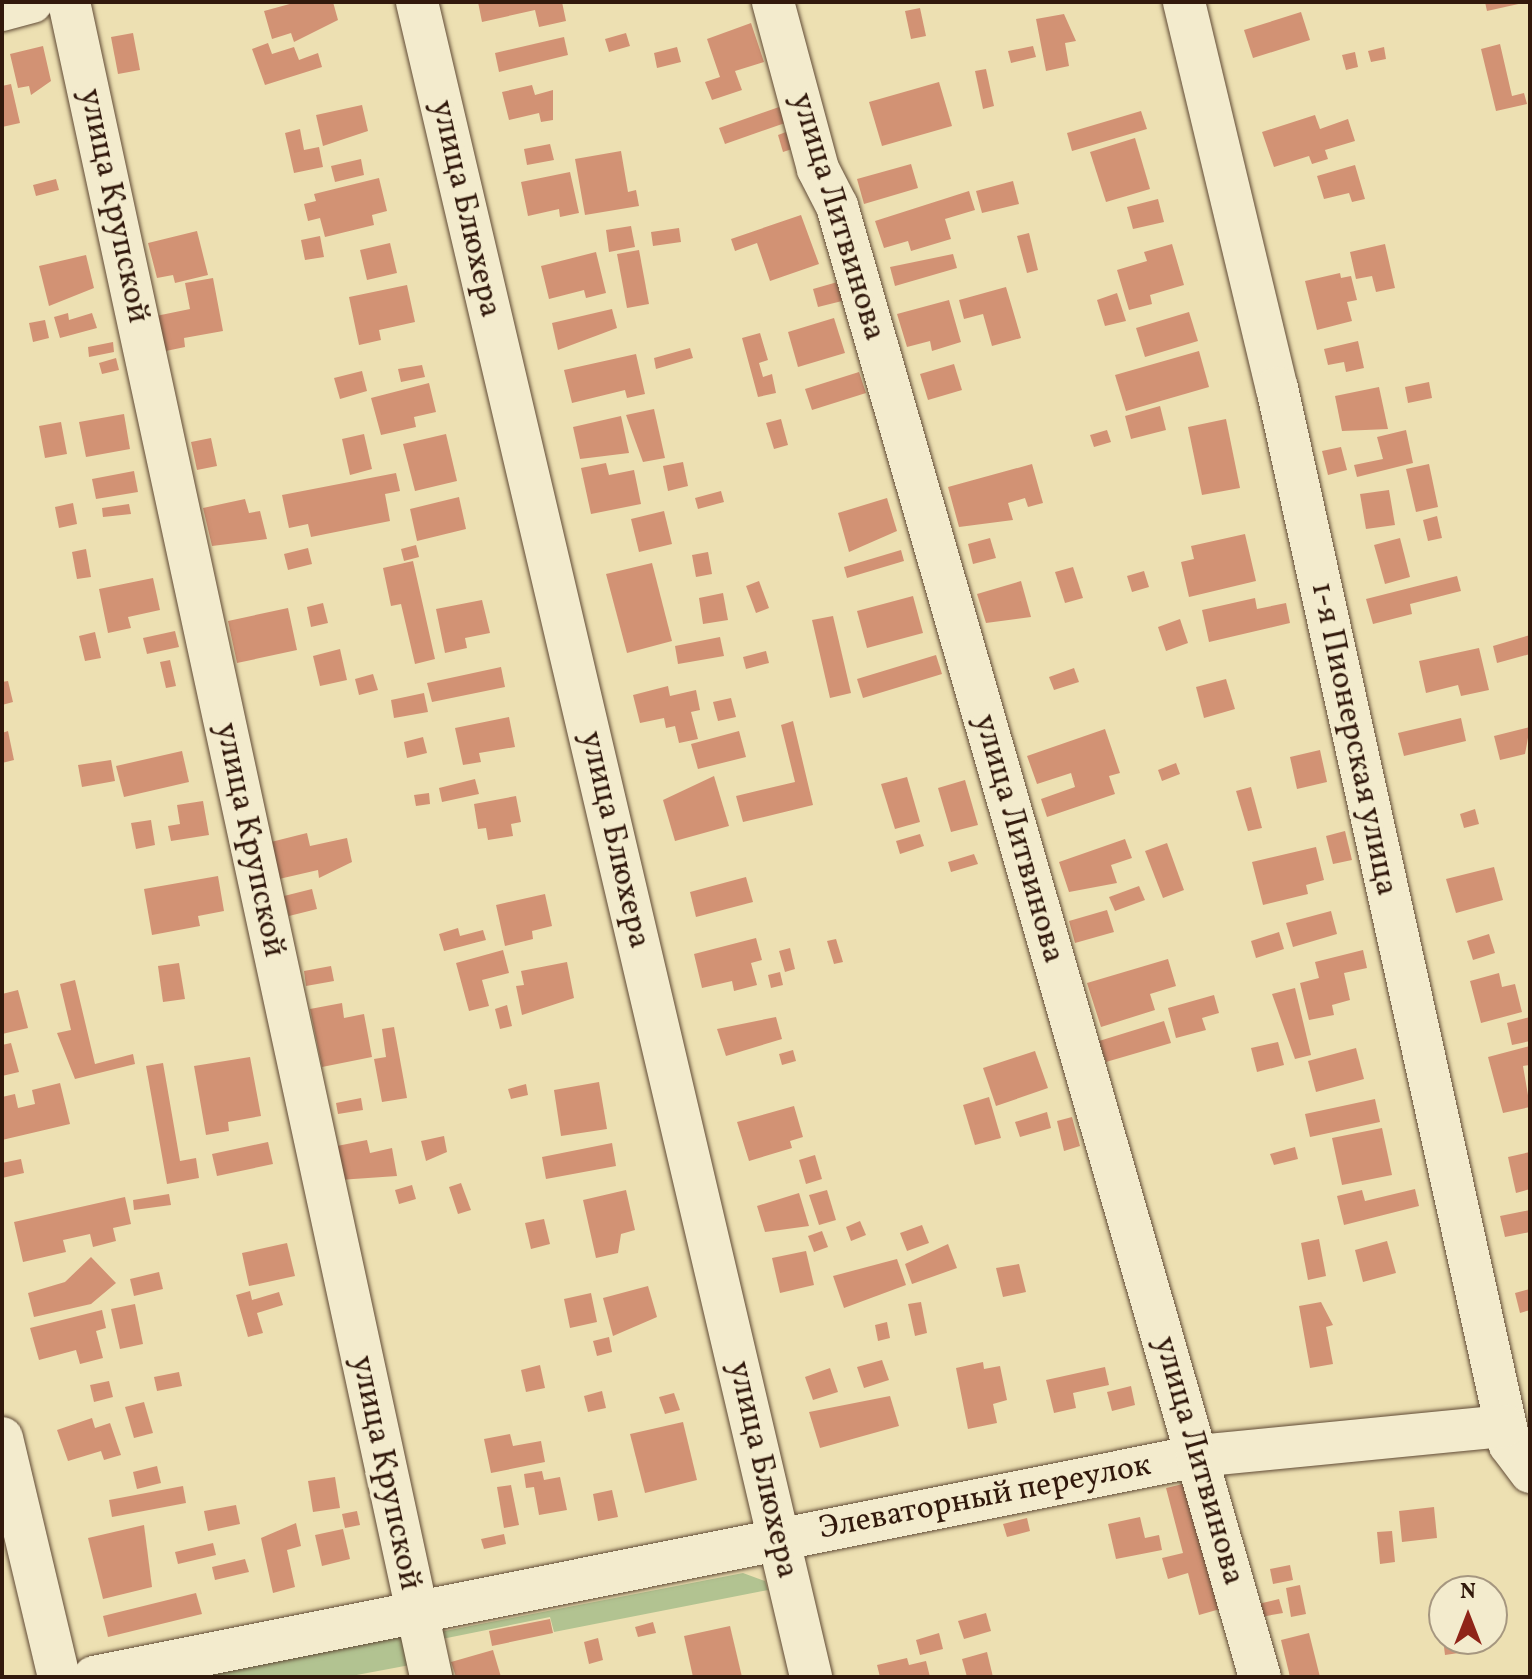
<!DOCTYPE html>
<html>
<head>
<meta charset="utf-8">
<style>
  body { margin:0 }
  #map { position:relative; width:1532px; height:1679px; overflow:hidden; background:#ede0b2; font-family:Vollkorn,serif }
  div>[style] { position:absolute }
  .green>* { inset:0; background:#b2c391 }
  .building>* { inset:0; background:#d29274 }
  .roads { filter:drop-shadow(0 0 2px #614b36) drop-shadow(0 0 2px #614b36) }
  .minor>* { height:42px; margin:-21px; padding:0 21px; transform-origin:21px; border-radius:21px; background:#f3ebcd }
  span { translate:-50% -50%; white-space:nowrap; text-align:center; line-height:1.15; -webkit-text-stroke:7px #f3ebcd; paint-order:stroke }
  .street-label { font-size:32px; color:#32190c }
  .frame { position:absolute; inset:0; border:4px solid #32190c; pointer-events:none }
  .north { position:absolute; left:1428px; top:1575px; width:80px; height:80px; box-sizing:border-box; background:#f3ebcd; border:2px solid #a69780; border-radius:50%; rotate:0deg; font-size:22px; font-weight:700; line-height:32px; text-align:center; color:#32190c }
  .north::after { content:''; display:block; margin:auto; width:28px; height:36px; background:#8f2418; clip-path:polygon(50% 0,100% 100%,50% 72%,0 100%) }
</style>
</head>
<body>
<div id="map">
  <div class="green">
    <i style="clip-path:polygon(743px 1573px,765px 1581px,768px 1590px,554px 1632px,550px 1617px,442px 1639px,440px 1632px)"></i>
    <i style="clip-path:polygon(403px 1630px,410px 1665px,346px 1677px,174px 1677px)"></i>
  </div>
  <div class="building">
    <i style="clip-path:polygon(297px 2px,333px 2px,338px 20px,294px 42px,291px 33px,272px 39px,264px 11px)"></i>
    <i style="clip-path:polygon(478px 2px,562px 2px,566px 21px,539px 27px,535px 10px,482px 22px)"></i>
    <i style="clip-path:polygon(1485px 2px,1523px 2px,1523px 3px,1487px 11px)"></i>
    <i style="clip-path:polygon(920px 8px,926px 36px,911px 39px,905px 11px)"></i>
    <i style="clip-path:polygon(1301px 12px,1310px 40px,1253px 58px,1244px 30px)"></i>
    <i style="clip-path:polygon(1064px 14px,1076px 41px,1065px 43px,1069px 66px,1046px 71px,1036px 19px)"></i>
    <i style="clip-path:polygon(751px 23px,764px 62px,735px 71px,742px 90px,712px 100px,705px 82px,720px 77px,707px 39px)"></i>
    <i style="clip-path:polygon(133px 33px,140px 70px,118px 74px,111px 37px)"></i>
    <i style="clip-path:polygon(626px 33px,630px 46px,609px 52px,605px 39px)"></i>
    <i style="clip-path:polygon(564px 37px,568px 55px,499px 72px,495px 53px)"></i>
    <i style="clip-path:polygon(268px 43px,272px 54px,294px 47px,299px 60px,318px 53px,322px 67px,265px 85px,252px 49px)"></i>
    <i style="clip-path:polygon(1500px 44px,1512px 96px,1524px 93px,1527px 104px,1496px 111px,1481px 49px)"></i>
    <i style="clip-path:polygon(43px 46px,51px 81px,31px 95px,29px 86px,18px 88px,10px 54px)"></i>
    <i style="clip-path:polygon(1033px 46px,1036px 57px,1011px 63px,1008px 51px)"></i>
    <i style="clip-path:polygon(677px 47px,681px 62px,657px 68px,654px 53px)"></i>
    <i style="clip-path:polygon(1384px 47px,1386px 59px,1371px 62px,1368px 51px)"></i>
    <i style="clip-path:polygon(1355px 52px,1358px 67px,1346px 70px,1342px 55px)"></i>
    <i style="clip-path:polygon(986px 69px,994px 106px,983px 109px,975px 71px)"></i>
    <i style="clip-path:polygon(939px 82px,952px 126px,882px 146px,869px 102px)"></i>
    <i style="clip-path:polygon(11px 84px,20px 123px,2px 127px,2px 86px)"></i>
    <i style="clip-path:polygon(532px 85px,535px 95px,553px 90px,553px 120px,541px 122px,539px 113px,509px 120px,502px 92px)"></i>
    <i style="clip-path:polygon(362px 105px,368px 131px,323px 146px,316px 115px)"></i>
    <i style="clip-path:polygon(779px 107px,785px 123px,725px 144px,719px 128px)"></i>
    <i style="clip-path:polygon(1141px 111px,1147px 129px,1072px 151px,1067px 133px)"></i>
    <i style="clip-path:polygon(1315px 115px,1320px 129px,1348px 119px,1355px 141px,1325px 150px,1328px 159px,1312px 164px,1309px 156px,1274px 167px,1262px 132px)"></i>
    <i style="clip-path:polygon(300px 129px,304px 150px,319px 147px,323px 167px,294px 173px,285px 133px)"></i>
    <i style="clip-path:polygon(786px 132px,792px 149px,783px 152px,778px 135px)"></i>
    <i style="clip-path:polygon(1135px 138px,1150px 189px,1106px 202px,1090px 152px)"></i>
    <i style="clip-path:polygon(550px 144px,554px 160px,527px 165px,524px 149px)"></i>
    <i style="clip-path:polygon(621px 151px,628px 192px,636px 190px,639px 206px,585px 215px,575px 159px)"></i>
    <i style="clip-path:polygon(361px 159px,364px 175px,335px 182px,331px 166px)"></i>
    <i style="clip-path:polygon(911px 164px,918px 188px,864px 204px,857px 179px)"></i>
    <i style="clip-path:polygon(1355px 165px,1365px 199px,1352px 202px,1349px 193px,1324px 199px,1317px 176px)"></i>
    <i style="clip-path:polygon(570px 172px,579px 213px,560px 217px,559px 209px,528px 216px,521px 182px)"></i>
    <i style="clip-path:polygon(379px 178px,387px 211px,372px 215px,374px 225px,325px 237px,320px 218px,308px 221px,304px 204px,316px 201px,314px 194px)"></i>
    <i style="clip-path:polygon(56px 179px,59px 190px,36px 196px,33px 185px)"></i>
    <i style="clip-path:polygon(1013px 181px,1019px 204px,982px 213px,976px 191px)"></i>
    <i style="clip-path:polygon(969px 191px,975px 210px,945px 219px,951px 239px,911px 251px,908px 241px,884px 248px,875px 221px)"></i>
    <i style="clip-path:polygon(1158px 199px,1164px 222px,1133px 229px,1127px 207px)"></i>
    <i style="clip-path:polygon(801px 215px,819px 264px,770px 281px,757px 243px,735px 251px,731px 239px)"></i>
    <i style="clip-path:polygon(631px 226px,635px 247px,609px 252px,606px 230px)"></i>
    <i style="clip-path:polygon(679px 228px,681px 242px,653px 246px,651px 232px)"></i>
    <i style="clip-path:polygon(197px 231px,208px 275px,175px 283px,173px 275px,157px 278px,148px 243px)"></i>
    <i style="clip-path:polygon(1029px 233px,1038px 270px,1027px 273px,1017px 236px)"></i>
    <i style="clip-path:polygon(320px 236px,324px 257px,305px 260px,301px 240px)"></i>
    <i style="clip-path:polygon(390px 243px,397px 273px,367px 280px,360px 250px)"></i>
    <i style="clip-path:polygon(1172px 244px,1184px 285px,1150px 295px,1152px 304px,1129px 310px,1117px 270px,1147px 261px,1144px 252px)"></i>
    <i style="clip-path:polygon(1385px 244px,1395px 288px,1376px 292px,1372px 276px,1356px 279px,1350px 252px)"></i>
    <i style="clip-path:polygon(639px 250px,649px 304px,627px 308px,617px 254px)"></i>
    <i style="clip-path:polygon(596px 252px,606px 293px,586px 298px,584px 290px,549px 299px,541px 266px)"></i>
    <i style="clip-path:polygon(953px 254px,957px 268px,895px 286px,890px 267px)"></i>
    <i style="clip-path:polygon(86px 255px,94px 288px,49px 306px,39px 266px)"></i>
    <i style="clip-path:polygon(1340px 273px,1341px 278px,1351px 276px,1357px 300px,1347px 302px,1352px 321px,1317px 330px,1305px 281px)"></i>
    <i style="clip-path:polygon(213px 278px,223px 331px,184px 338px,185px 347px,166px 351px,156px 316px,190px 309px,185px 283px)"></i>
    <i style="clip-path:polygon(841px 281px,846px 300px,818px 307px,813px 289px)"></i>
    <i style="clip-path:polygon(407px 285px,415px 322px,379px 330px,381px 340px,359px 345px,349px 297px)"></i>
    <i style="clip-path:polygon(1006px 287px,1021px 338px,992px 346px,983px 314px,964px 319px,959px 300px)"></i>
    <i style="clip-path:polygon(1117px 293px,1126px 321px,1105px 326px,1097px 300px)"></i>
    <i style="clip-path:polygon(949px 300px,961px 342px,932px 351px,930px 341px,907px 347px,897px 314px)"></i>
    <i style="clip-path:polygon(612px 309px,617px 328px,558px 350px,552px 323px)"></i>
    <i style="clip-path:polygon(1189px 312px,1198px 341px,1145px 357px,1136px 328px)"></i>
    <i style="clip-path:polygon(68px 313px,69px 320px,92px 313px,97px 328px,60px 338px,54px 317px)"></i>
    <i style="clip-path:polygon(834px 318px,845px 353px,798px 367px,788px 332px)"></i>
    <i style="clip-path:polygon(45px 320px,49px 338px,33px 342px,29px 323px)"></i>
    <i style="clip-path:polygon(760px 333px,768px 360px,759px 363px,763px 377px,772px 374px,776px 393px,758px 397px,742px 338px)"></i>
    <i style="clip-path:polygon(1358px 341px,1364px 368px,1346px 372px,1344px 362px,1328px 365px,1324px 349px)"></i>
    <i style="clip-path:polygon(113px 342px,114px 352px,89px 357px,88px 347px)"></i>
    <i style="clip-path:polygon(690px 348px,693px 358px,656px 369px,654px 358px)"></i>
    <i style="clip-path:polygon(1199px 351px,1209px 387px,1126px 411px,1115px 375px)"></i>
    <i style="clip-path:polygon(636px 354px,645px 394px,627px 398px,625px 390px,572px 403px,564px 370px)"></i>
    <i style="clip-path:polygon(116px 358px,119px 370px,102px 374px,99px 363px)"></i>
    <i style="clip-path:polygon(954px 364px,962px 390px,928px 400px,920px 374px)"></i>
    <i style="clip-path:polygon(422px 365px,425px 377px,401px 382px,398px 369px)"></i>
    <i style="clip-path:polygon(362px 371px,367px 391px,340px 399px,334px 378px)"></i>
    <i style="clip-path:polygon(859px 372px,866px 393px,812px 410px,805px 389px)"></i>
    <i style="clip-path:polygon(1429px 382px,1432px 398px,1408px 403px,1405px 387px)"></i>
    <i style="clip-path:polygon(429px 383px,436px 412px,414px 417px,416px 427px,381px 435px,371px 398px)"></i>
    <i style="clip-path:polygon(1379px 387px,1388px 429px,1342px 431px,1335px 396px)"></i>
    <i style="clip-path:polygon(1160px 406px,1166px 430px,1131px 439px,1125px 416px)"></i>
    <i style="clip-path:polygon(654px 409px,665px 458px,643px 462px,626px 415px)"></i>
    <i style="clip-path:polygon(124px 414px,130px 449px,86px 457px,79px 422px)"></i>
    <i style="clip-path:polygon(621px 416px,629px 453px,580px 459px,573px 427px)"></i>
    <i style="clip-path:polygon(781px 419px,788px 445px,774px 449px,766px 423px)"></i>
    <i style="clip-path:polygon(1226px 419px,1240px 488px,1202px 495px,1188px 427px)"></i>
    <i style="clip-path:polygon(61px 422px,67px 454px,45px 458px,39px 426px)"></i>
    <i style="clip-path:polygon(1107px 430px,1111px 442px,1094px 447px,1090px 435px)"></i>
    <i style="clip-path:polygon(1406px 430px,1413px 463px,1357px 477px,1354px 465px,1383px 459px,1377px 437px)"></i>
    <i style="clip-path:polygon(364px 434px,372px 469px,350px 475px,342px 439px)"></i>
    <i style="clip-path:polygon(446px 434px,457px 481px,415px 491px,403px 444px)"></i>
    <i style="clip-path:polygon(211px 438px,217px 466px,197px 470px,191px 442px)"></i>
    <i style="clip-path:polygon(1341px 447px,1347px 470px,1328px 475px,1322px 451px)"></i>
    <i style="clip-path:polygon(683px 462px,688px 486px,668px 491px,663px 466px)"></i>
    <i style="clip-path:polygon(606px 463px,609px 475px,634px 470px,641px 504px,591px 514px,581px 468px)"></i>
    <i style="clip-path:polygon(1032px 464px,1043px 503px,1028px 507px,1025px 498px,1008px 503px,1013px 520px,959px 527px,948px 487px)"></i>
    <i style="clip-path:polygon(1429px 464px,1438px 507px,1416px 512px,1406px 469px)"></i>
    <i style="clip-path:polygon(134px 471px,138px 492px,96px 499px,92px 479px)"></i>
    <i style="clip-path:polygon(396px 473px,400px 491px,385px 494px,390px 521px,311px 537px,308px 524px,289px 528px,282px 495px)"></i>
    <i style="clip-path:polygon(1389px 490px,1395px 525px,1366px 529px,1360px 494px)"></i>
    <i style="clip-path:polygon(721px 491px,724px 502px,698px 509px,695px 498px)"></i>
    <i style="clip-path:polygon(459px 497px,466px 529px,417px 541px,410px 509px)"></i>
    <i style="clip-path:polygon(887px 498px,897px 531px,849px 552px,838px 513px)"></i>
    <i style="clip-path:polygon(245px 499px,249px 513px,260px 511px,267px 539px,212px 546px,203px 508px)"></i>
    <i style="clip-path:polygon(73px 503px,77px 524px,59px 528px,55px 507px)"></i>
    <i style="clip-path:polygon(129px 504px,131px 514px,103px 517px,102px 508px)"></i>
    <i style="clip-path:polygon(664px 511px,672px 544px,639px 552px,631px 519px)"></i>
    <i style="clip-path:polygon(1437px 516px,1442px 538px,1428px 541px,1423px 520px)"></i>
    <i style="clip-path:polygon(1245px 534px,1256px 581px,1189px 597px,1181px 562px,1194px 559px,1191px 546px)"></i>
    <i style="clip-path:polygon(990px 538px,996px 558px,973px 564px,968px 544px)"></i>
    <i style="clip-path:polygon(1400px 538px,1410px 577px,1385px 584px,1374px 545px)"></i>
    <i style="clip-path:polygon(416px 545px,419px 557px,404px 561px,401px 549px)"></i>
    <i style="clip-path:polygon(308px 548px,312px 564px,288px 570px,284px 554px)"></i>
    <i style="clip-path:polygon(86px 549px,91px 577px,77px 579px,72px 552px)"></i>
    <i style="clip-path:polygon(901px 550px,904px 561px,847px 578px,844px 567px)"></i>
    <i style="clip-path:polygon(708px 552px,712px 574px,696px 577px,692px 555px)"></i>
    <i style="clip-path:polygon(413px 561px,435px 659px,415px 664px,401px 604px,391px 606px,383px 568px)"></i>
    <i style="clip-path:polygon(652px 563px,672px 641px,627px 653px,606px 574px)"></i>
    <i style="clip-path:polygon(1073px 567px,1083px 598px,1065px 603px,1055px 572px)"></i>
    <i style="clip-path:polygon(1144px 571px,1149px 587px,1132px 592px,1127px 576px)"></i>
    <i style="clip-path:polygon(1457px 576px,1461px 591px,1410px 604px,1412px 614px,1373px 624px,1366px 599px)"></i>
    <i style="clip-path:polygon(153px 578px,160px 610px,128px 617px,131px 628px,108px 633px,99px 589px)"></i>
    <i style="clip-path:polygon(759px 581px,769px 608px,756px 613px,746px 586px)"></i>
    <i style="clip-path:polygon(1021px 581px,1031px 617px,986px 623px,977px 594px)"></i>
    <i style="clip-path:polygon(723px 593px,728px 620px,703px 624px,699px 598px)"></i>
    <i style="clip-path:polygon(913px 596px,923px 633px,867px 648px,857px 611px)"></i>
    <i style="clip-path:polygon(1255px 598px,1257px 609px,1286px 603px,1290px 623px,1209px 642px,1202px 610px)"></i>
    <i style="clip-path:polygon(482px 600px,490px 633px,465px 638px,467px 648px,445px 653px,436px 609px)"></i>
    <i style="clip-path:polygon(323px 603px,328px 623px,311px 627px,307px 607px)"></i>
    <i style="clip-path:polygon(288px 608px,297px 650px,237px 663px,228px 621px)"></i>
    <i style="clip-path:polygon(833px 616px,851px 693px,830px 698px,812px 620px)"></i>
    <i style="clip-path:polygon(1180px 619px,1188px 643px,1166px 651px,1158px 627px)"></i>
    <i style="clip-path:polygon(175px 631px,179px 647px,147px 654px,143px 638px)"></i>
    <i style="clip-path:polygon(95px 632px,101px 658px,85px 661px,79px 636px)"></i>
    <i style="clip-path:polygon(1530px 635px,1530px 654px,1497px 663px,1493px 646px)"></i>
    <i style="clip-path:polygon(720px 637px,724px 656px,678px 664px,675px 646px)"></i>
    <i style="clip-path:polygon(1479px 648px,1489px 690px,1461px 696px,1458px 685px,1426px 693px,1419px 661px)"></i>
    <i style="clip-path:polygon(340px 649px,347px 680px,320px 686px,313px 656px)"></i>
    <i style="clip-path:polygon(766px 651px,769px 663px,746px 669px,743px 657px)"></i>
    <i style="clip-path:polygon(936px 655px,942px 674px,863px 698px,857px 679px)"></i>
    <i style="clip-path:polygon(170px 660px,176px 686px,166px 688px,160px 662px)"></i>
    <i style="clip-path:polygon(501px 667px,505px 687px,432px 702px,427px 683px)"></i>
    <i style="clip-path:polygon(1074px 668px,1079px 682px,1054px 690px,1049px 677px)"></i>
    <i style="clip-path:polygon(373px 674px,378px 690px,359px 695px,355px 679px)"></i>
    <i style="clip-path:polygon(1226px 679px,1235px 709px,1204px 718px,1196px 687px)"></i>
    <i style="clip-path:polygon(8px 681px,13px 702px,2px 705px,2px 682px)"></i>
    <i style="clip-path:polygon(668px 686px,670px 696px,696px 690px,700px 710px,691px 712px,698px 739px,679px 743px,675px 726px,666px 728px,664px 718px,640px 723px,633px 695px)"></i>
    <i style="clip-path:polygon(424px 693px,428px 712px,394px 718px,391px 700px)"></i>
    <i style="clip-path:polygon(731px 698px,736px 717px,718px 721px,713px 702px)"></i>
    <i style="clip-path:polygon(509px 717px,515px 747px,479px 753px,481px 762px,463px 765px,455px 728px)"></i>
    <i style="clip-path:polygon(1461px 718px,1466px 741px,1404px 756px,1398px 733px)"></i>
    <i style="clip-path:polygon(793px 721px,813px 805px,743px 822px,736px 796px,795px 782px,781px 725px)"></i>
    <i style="clip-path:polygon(1530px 727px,1525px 754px,1500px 760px,1494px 736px)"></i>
    <i style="clip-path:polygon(1105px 729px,1120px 773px,1109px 776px,1115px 794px,1047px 817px,1041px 799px,1075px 787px,1071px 773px,1037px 784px,1027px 756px)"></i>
    <i style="clip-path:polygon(8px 731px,14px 760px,2px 763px,2px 733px)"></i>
    <i style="clip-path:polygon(739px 731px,746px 757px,698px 769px,691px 744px)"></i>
    <i style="clip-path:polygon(423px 737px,427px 753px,407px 758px,404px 742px)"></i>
    <i style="clip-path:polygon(1320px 750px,1327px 782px,1297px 789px,1290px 757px)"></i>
    <i style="clip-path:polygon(182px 751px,189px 782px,124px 797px,116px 766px)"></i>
    <i style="clip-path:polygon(111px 760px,115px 781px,82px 787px,78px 765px)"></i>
    <i style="clip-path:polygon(1176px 763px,1180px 774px,1162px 781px,1158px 770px)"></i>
    <i style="clip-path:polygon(714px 776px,729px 826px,675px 841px,663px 800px)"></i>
    <i style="clip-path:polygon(907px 777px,920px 822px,895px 829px,881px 784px)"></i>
    <i style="clip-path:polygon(475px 779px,479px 794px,442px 802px,439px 788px)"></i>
    <i style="clip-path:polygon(965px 780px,978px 825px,951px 832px,938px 788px)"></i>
    <i style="clip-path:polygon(1251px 787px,1262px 828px,1248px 831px,1236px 791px)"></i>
    <i style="clip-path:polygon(429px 793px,430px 804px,416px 806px,414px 795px)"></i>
    <i style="clip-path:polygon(516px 796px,521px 822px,511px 824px,513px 836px,488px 840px,486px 828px,478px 829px,474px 804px)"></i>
    <i style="clip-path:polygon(203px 801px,209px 835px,171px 841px,168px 826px,180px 824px,177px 805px)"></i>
    <i style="clip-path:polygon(1475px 809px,1479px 824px,1464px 828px,1460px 814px)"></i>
    <i style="clip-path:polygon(151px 820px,155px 845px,136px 849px,131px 823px)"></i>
    <i style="clip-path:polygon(1345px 831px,1352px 860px,1333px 864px,1326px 836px)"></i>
    <i style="clip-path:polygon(307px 833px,310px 846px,347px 838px,352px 862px,319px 878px,318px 870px,279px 879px,271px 842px)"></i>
    <i style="clip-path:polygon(920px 834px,924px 846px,900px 854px,896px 841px)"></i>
    <i style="clip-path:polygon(1125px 839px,1132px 858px,1111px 865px,1117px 883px,1069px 892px,1059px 862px)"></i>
    <i style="clip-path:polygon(1167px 843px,1184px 890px,1163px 898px,1145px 851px)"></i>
    <i style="clip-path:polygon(1316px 847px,1324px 880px,1306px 885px,1308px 894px,1263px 905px,1252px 862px)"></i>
    <i style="clip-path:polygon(974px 854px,978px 864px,951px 872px,948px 862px)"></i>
    <i style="clip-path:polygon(1494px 867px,1503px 900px,1456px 913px,1446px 879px)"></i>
    <i style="clip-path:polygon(218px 876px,224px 911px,198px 916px,200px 926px,152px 935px,144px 889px)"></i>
    <i style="clip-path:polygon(746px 877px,753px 902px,696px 917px,690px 892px)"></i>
    <i style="clip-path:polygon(1139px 886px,1145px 900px,1115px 911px,1109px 897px)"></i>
    <i style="clip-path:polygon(312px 889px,317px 909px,289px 916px,284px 896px)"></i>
    <i style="clip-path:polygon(545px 894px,552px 926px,532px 931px,533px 939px,505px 946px,496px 905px)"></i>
    <i style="clip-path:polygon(1107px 910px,1114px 932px,1075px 943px,1069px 921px)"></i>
    <i style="clip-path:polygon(1331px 911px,1337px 934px,1293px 947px,1286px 923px)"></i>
    <i style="clip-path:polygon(458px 928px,460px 936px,483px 930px,486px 940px,444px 951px,439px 934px)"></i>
    <i style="clip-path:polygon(1279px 932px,1284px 949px,1256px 958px,1251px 941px)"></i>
    <i style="clip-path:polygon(1489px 934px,1495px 953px,1473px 960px,1467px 941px)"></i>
    <i style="clip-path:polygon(756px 938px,762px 960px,751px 963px,757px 985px,734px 991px,732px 981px,702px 988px,694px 954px)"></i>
    <i style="clip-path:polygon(836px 939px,843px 962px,834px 964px,827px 941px)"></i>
    <i style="clip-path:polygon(790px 948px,795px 969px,785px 972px,779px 951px)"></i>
    <i style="clip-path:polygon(503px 950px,509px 973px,482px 980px,489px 1006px,469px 1011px,456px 963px)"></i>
    <i style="clip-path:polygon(1363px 950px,1367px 968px,1344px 973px,1350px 1000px,1332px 1005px,1334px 1015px,1309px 1020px,1300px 983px,1319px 978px,1315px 962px)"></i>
    <i style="clip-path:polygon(1168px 959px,1176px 986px,1150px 994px,1155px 1010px,1101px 1027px,1087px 983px)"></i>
    <i style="clip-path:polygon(567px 962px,574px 998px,522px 1015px,516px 986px,524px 985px,521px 971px)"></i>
    <i style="clip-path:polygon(179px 963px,185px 999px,163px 1002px,158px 966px)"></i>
    <i style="clip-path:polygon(331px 966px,334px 981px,306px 986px,304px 971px)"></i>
    <i style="clip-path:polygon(780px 972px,783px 985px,771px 988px,768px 975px)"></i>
    <i style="clip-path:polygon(1499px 973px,1502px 987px,1515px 984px,1522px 1012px,1481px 1023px,1470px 981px)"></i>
    <i style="clip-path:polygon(75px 980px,95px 1064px,133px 1054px,135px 1064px,75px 1079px,57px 1033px,71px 1030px,60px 984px)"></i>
    <i style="clip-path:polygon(1295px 988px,1311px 1055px,1295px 1059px,1272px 994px)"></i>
    <i style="clip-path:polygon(18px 990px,28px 1028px,2px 1034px,2px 994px)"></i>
    <i style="clip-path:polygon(1214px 995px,1219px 1013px,1202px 1018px,1206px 1030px,1176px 1038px,1168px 1008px)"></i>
    <i style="clip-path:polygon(342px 1003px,344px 1018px,364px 1014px,372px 1057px,322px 1067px,310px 1009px)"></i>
    <i style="clip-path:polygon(507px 1005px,512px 1026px,500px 1029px,495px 1009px)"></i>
    <i style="clip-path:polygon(776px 1017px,782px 1039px,726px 1056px,717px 1029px)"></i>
    <i style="clip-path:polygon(1530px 1017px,1530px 1041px,1512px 1045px,1507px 1023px)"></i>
    <i style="clip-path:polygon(1164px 1021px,1171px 1043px,1106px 1062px,1099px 1041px)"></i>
    <i style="clip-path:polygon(394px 1027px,407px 1098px,382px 1102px,374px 1059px,386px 1057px,382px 1029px)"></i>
    <i style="clip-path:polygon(1278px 1042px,1284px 1065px,1257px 1072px,1251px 1048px)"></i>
    <i style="clip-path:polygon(11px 1043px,19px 1072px,2px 1076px,2px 1045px)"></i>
    <i style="clip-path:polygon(1530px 1046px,1530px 1065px,1523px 1066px,1530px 1107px,1503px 1113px,1488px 1057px)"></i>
    <i style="clip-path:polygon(1356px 1048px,1364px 1079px,1316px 1092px,1308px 1061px)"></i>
    <i style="clip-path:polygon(793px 1050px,796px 1061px,782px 1065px,779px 1054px)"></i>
    <i style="clip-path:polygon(1035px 1051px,1048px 1088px,996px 1106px,983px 1068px)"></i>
    <i style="clip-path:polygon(250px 1057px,261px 1116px,228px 1122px,229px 1131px,206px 1135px,194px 1066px)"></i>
    <i style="clip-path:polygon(163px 1063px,180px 1161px,196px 1158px,199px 1178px,167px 1184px,146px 1066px)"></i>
    <i style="clip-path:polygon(599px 1082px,607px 1129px,561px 1136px,554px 1090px)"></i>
    <i style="clip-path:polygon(60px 1083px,70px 1124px,2px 1140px,2px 1097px,15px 1094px,18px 1108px,35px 1104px,32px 1090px)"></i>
    <i style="clip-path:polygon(526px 1084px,528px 1095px,511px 1099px,508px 1089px)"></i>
    <i style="clip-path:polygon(989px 1097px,1001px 1138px,975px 1145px,963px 1105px)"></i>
    <i style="clip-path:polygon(361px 1098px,363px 1110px,338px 1114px,336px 1103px)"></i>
    <i style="clip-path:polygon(1375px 1099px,1380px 1122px,1310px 1137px,1305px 1114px)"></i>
    <i style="clip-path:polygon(794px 1106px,803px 1137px,790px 1141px,792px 1148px,749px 1161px,737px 1122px)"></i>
    <i style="clip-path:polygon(1047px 1112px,1051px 1128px,1020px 1137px,1015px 1122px)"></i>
    <i style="clip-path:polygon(1072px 1117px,1080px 1146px,1064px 1151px,1057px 1121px)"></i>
    <i style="clip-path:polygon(1382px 1128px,1392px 1175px,1342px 1185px,1332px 1138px)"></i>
    <i style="clip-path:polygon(444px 1136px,447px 1152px,426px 1161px,421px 1141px)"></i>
    <i style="clip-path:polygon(367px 1140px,370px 1153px,392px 1148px,397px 1176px,339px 1180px,332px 1147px)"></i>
    <i style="clip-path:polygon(268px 1142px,273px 1164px,217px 1176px,212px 1154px)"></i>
    <i style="clip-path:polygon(612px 1143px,616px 1166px,546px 1179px,542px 1157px)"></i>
    <i style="clip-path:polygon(1295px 1147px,1298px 1159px,1274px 1165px,1270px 1154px)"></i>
    <i style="clip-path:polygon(1530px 1152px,1530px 1189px,1516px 1193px,1508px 1157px)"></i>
    <i style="clip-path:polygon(815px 1155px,822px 1179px,806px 1184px,799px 1160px)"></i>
    <i style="clip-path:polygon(21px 1159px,24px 1173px,2px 1178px,2px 1163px)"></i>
    <i style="clip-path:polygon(461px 1183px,471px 1210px,458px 1214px,449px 1187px)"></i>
    <i style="clip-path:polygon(412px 1185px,416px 1199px,399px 1204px,395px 1190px)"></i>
    <i style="clip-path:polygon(1415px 1189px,1419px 1206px,1344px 1225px,1337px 1196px,1362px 1190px,1365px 1201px)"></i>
    <i style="clip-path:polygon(626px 1190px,635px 1230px,621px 1234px,618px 1253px,596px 1258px,583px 1200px)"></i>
    <i style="clip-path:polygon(827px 1190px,836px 1220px,819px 1225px,809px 1195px)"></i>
    <i style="clip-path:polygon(799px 1193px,809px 1226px,765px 1232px,757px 1206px)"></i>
    <i style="clip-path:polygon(169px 1194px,171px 1205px,134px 1210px,133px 1200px)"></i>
    <i style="clip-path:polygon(125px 1197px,131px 1224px,113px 1228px,116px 1241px,93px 1247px,90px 1234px,63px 1240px,66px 1252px,23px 1262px,14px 1222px)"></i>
    <i style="clip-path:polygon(1530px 1210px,1530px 1232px,1505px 1237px,1500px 1216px)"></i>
    <i style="clip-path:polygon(544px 1219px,550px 1244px,531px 1249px,525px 1223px)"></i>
    <i style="clip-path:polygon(860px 1221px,866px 1235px,851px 1241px,846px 1227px)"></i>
    <i style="clip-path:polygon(922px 1225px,929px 1243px,907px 1251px,900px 1233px)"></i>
    <i style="clip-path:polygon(822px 1231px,828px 1247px,814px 1252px,808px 1236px)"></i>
    <i style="clip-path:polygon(1319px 1239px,1326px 1276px,1308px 1280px,1301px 1243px)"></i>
    <i style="clip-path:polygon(1387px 1241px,1396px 1273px,1363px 1282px,1355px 1250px)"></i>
    <i style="clip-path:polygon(287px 1243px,295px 1276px,249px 1286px,242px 1253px)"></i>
    <i style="clip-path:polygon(948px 1244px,957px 1268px,912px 1284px,905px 1264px)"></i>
    <i style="clip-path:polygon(806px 1251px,814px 1285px,780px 1293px,772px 1258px)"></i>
    <i style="clip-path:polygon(91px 1257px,116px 1283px,91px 1304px,34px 1317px,28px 1293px,65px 1282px)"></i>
    <i style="clip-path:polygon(897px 1259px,906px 1285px,844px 1308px,833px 1276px)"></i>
    <i style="clip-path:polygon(1019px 1264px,1026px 1292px,1003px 1297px,996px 1268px)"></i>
    <i style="clip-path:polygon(159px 1272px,163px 1289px,134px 1296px,130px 1279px)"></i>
    <i style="clip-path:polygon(648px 1286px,657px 1317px,613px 1336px,603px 1298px)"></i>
    <i style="clip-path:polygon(1530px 1289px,1530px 1310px,1520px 1313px,1515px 1293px)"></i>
    <i style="clip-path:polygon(250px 1291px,252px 1300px,279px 1292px,283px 1305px,257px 1313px,263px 1333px,248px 1337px,236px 1295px)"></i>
    <i style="clip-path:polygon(591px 1293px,597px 1322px,570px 1328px,564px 1299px)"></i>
    <i style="clip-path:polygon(921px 1302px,927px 1333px,915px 1336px,908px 1304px)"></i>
    <i style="clip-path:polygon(1321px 1302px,1333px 1325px,1326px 1327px,1333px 1364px,1310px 1368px,1299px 1306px)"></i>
    <i style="clip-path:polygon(135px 1304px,143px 1344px,120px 1349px,111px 1309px)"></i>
    <i style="clip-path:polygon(102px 1310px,106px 1328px,96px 1331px,103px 1358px,80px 1364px,76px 1350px,39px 1360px,30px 1328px)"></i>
    <i style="clip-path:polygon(887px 1322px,890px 1338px,878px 1341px,875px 1325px)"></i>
    <i style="clip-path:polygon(609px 1337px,612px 1352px,597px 1356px,593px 1341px)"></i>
    <i style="clip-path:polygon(882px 1360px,889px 1380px,864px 1388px,857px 1367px)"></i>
    <i style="clip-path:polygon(983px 1362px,984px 1369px,1000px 1366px,1007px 1400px,993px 1404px,997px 1423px,968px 1429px,956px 1368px)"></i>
    <i style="clip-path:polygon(540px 1365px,545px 1388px,526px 1392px,521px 1370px)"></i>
    <i style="clip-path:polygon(1105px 1367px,1109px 1385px,1073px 1393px,1076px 1408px,1054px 1413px,1046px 1380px)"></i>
    <i style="clip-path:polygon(830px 1368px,838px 1392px,813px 1400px,805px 1377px)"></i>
    <i style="clip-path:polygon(179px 1372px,182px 1386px,157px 1391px,154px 1377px)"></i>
    <i style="clip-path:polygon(109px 1381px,113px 1397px,94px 1402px,90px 1385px)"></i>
    <i style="clip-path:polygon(1131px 1386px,1135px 1405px,1112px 1411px,1107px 1392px)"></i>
    <i style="clip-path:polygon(602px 1391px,606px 1408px,588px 1412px,584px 1396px)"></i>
    <i style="clip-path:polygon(674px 1393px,680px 1410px,665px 1414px,659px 1397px)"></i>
    <i style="clip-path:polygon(890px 1396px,899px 1426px,820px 1448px,809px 1412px)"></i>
    <i style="clip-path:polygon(144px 1402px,153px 1433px,134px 1438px,125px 1407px)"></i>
    <i style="clip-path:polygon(92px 1418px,95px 1428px,110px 1423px,121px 1455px,104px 1460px,101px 1451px,68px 1461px,57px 1430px)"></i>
    <i style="clip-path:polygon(683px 1422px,697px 1480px,645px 1493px,630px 1434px)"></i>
    <i style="clip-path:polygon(510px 1434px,513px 1446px,541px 1441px,545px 1462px,491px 1473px,484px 1439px)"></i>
    <i style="clip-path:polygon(157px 1466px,161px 1483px,137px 1489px,133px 1472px)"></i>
    <i style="clip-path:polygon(542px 1471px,544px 1480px,560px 1477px,567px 1510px,539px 1515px,534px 1487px,526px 1488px,524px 1474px)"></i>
    <i style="clip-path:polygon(335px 1477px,340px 1508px,313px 1512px,308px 1481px)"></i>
    <i style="clip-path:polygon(1187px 1483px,1220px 1609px,1199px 1615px,1188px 1573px,1168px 1579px,1162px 1558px,1183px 1553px,1166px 1488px)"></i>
    <i style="clip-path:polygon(511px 1485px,519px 1525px,504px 1528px,497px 1487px)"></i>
    <i style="clip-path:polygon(183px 1486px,186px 1503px,112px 1517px,109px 1500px)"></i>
    <i style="clip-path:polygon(612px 1490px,618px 1517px,598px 1521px,593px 1494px)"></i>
    <i style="clip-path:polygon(236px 1505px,240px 1524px,208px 1531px,204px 1511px)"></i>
    <i style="clip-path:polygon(1434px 1507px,1437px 1538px,1402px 1542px,1399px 1511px)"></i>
    <i style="clip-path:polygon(357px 1511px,360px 1525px,345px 1528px,342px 1514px)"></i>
    <i style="clip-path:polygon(1140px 1517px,1145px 1538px,1159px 1535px,1162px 1550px,1116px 1559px,1108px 1524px)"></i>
    <i style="clip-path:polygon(1027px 1518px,1030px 1531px,1007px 1537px,1003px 1524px)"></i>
    <i style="clip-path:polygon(296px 1523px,301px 1546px,287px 1550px,295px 1587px,273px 1593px,261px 1538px)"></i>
    <i style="clip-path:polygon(144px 1525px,152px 1587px,103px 1599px,88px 1538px)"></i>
    <i style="clip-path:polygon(343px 1529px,350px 1559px,322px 1566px,315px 1535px)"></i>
    <i style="clip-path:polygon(1392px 1531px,1395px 1562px,1380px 1564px,1377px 1532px)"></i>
    <i style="clip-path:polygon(504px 1534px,506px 1544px,484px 1549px,481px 1539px)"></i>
    <i style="clip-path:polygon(213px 1543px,216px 1555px,178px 1564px,175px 1552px)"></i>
    <i style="clip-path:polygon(245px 1559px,249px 1572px,215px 1580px,212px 1567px)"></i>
    <i style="clip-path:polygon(1290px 1565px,1293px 1580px,1273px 1584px,1270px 1569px)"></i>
    <i style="clip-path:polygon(1300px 1585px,1306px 1614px,1291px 1617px,1286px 1588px)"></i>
    <i style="clip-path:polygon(196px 1593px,202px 1614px,108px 1637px,103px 1616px)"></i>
    <i style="clip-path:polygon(1279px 1599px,1283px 1613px,1261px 1617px,1258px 1604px)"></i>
    <i style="clip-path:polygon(986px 1613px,991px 1631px,964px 1639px,958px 1621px)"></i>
    <i style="clip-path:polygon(550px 1619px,553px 1633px,492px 1646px,489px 1631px)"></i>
    <i style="clip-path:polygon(653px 1622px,656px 1633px,638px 1637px,635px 1627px)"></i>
    <i style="clip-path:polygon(730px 1626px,742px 1677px,693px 1677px,684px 1636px)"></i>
    <i style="clip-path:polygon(939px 1633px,943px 1649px,920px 1655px,916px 1640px)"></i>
    <i style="clip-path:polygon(1309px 1633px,1320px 1677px,1290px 1677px,1281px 1640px)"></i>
    <i style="clip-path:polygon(598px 1638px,603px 1660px,589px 1664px,584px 1642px)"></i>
    <i style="clip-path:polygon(1443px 1639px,1477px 1639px,1479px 1650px,1445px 1655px)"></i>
    <i style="clip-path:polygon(493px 1650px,501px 1677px,456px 1677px,451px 1662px)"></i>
    <i style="clip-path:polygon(987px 1652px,993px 1677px,967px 1677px,962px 1659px)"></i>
    <i style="clip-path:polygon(907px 1658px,909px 1665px,926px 1661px,930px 1677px,880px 1677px,877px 1665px)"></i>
  </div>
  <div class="roads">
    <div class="minor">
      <i style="left:69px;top:2px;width:1714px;rotate:77.8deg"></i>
      <i style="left:417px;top:2px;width:1721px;rotate:76.76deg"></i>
      <i style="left:773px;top:2px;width:173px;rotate:74.9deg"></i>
      <i style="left:818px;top:169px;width:42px;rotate:62.8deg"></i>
      <i style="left:837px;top:206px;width:1531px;rotate:73.96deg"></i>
      <i style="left:1184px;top:2px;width:397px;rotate:76.5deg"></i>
      <i style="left:1277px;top:388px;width:1082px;rotate:77.57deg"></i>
      <i style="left:1510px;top:1445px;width:34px;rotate:53deg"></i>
      <i style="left:2px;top:10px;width:31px;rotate:-15deg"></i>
      <i style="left:2px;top:1438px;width:246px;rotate:76.6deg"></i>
      <i style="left:94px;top:1677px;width:1125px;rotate:-11.33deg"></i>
      <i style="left:1197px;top:1456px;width:309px;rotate:-5.6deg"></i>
    </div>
  </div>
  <div class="street-label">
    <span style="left:113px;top:206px;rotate:78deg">улица Крупской</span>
    <span style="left:465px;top:209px;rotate:77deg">улица Блюхера</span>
    <span style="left:837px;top:217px;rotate:73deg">улица Литвинова</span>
    <span style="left:1353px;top:739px;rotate:78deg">1-я Пионерская улица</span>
    <span style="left:1018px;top:839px;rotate:74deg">улица Литвинова</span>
    <span style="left:249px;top:840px;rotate:78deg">улица Крупской</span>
    <span style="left:614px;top:840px;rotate:77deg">улица Блюхера</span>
    <span style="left:1198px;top:1461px;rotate:74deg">улица Литвинова</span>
    <span style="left:762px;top:1470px;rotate:77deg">улица Блюхера</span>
    <span style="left:385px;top:1473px;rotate:78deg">улица Крупской</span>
    <span style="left:985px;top:1498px;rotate:-11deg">Элеваторный переулок</span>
  </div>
  <div class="frame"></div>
  <div class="north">N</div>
</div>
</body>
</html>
